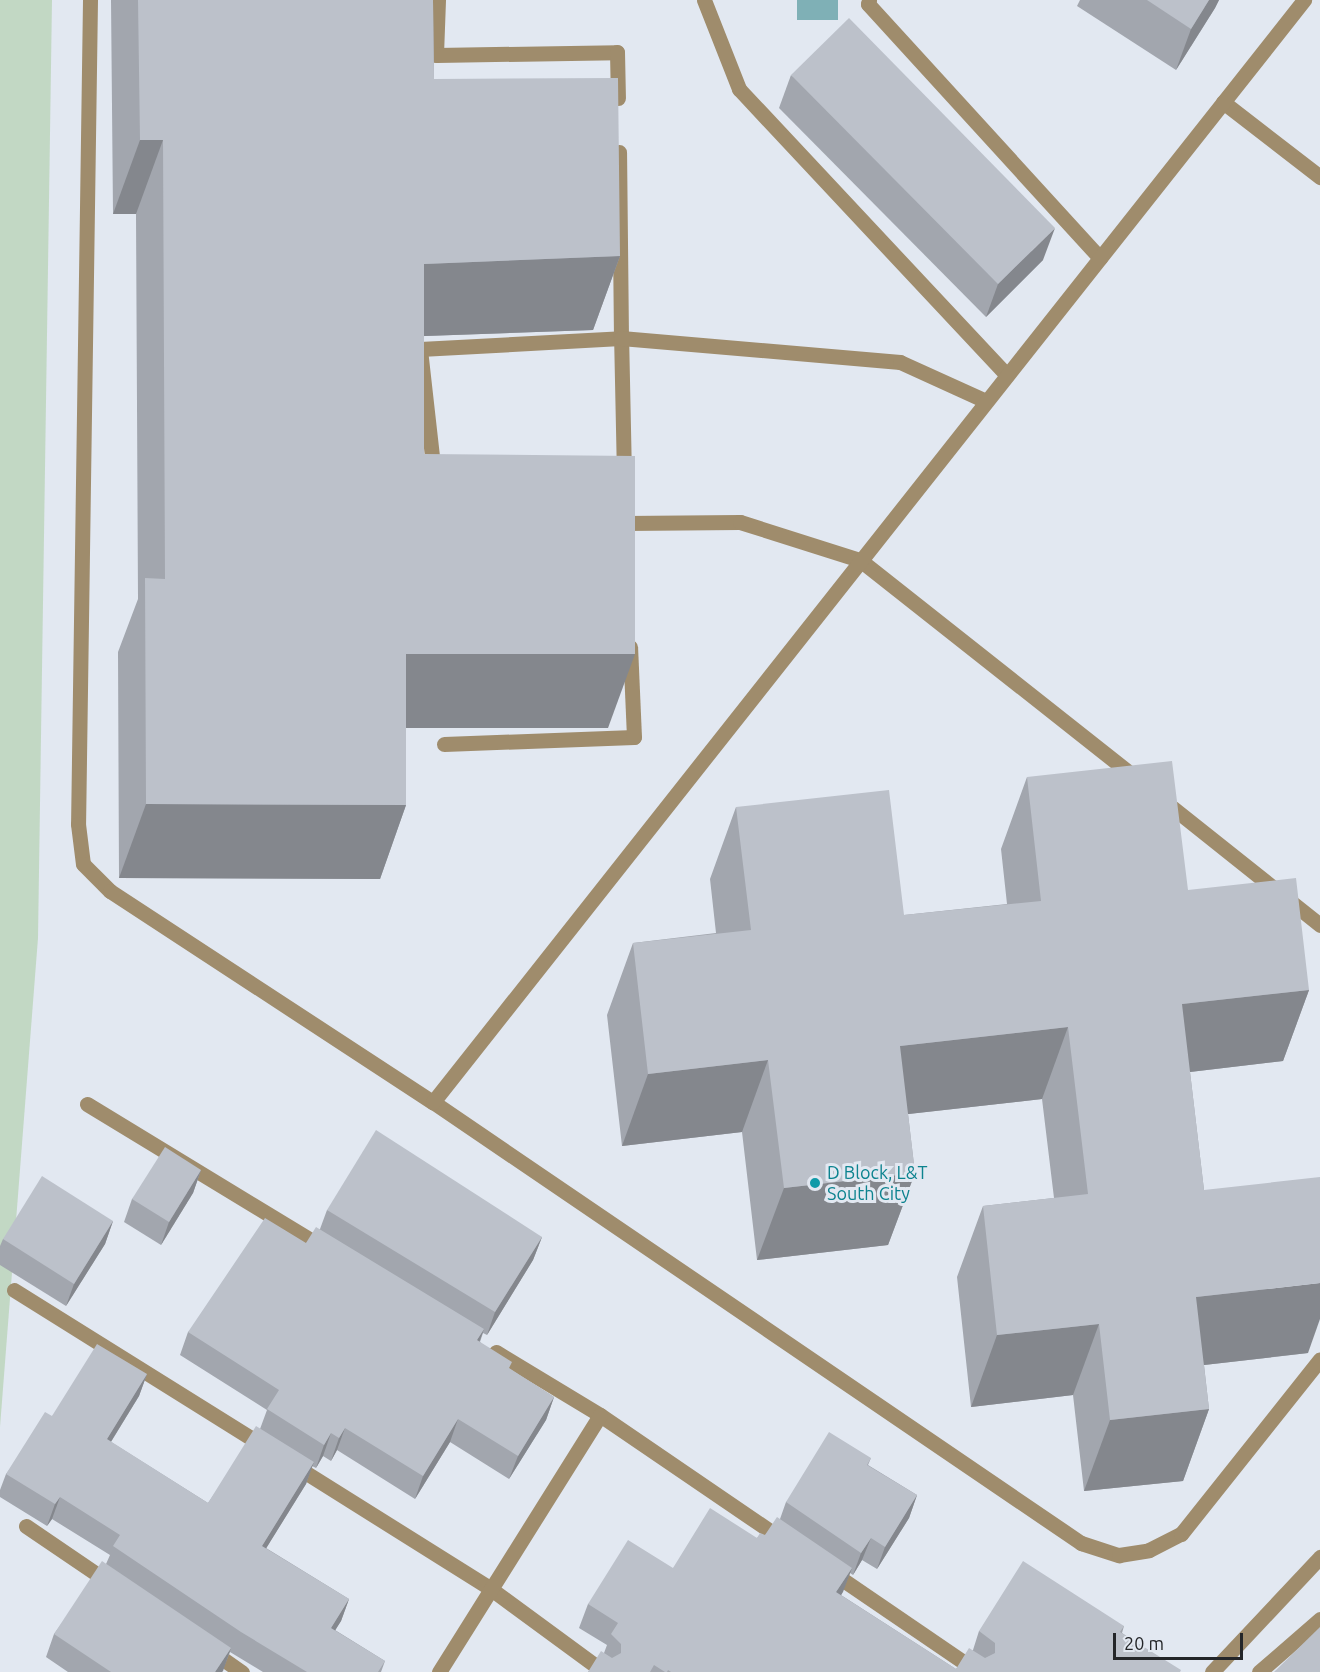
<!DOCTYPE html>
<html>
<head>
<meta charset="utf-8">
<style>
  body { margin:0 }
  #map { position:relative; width:1320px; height:1672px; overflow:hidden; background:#e2e8f1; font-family:Ubuntu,sans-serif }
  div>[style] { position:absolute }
  .green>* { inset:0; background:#c2d8c4 }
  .water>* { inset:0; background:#7fb0b6 }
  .minor>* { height:15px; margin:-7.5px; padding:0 7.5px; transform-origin:7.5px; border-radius:7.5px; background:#9f8c6c }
  .wall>* { inset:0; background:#a2a6ae }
  .shaded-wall>* { inset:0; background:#84878d }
  .building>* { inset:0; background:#bcc1ca }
  .dots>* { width:16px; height:16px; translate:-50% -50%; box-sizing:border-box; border:3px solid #e2e8f1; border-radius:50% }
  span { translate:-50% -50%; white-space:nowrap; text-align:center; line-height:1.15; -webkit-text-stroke:6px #e2e8f1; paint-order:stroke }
  .culture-label { font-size:18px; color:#0d838f }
  .left { translate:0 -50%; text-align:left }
  .scale { position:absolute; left:1113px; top:1633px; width:130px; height:27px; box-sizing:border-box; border:3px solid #242629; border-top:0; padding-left:8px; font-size:18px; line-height:21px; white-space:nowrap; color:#242629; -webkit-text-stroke:4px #e2e8f1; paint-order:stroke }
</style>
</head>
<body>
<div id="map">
  <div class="green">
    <i style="clip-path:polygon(0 0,52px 0,38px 938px,0 1427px)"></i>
  </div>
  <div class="water">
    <i style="clip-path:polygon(797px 0,838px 0,838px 20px,797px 20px)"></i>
  </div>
  <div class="minor">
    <i style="left:90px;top:0;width:824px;rotate:90.83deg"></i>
    <i style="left:78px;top:824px;width:40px;rotate:82.9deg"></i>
    <i style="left:83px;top:864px;width:38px;rotate:45deg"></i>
    <i style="left:110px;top:891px;width:386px;rotate:33.2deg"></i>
    <i style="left:433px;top:1102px;width:784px;rotate:34.24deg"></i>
    <i style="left:1081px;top:1543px;width:40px;rotate:18deg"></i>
    <i style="left:1119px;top:1555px;width:30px;rotate:-9deg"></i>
    <i style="left:1149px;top:1550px;width:36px;rotate:-27deg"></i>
    <i style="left:1181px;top:1534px;width:223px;rotate:-51.5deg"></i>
    <i style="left:438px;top:0;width:55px;rotate:92.1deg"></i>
    <i style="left:436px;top:55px;width:181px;rotate:-0.9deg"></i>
    <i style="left:617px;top:52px;width:46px;rotate:88.8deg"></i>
    <i style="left:704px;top:0;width:96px;rotate:68.5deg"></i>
    <i style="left:739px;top:89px;width:392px;rotate:46.9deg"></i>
    <i style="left:869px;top:0;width:4px;rotate:104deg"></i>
    <i style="left:868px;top:4px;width:344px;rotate:47.6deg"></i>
    <i style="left:1223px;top:102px;width:123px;rotate:37.7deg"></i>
    <i style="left:434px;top:474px;width:126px;rotate:-96.4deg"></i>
    <i style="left:420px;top:349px;width:201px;rotate:-3.1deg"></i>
    <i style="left:621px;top:338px;width:186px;rotate:-90.6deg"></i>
    <i style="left:624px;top:476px;width:138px;rotate:-91.2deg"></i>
    <i style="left:621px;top:338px;width:280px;rotate:4.9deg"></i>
    <i style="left:900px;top:362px;width:94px;rotate:24.4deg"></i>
    <i style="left:624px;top:515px;width:8px;rotate:83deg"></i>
    <i style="left:625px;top:523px;width:115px;rotate:-0.5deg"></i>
    <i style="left:740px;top:522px;width:126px;rotate:17.6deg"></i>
    <i style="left:860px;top:560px;width:353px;rotate:38.3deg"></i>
    <i style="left:444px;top:744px;width:190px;rotate:-2.1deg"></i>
    <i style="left:634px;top:737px;width:90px;rotate:-92.5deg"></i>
    <i style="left:1163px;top:800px;width:201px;rotate:38.5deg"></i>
    <i style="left:433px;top:1102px;width:1405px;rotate:-51.68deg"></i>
    <i style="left:87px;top:1104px;width:281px;rotate:31.3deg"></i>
    <i style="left:14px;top:1290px;width:298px;rotate:32deg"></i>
    <i style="left:496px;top:1352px;width:122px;rotate:31.2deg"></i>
    <i style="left:600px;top:1415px;width:224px;rotate:34.3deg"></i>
    <i style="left:292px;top:1464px;width:235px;rotate:32.1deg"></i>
    <i style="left:491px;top:1589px;width:140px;rotate:36.3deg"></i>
    <i style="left:26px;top:1526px;width:102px;rotate:34.2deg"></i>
    <i style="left:830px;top:1571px;width:179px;rotate:34.3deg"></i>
    <i style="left:210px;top:1650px;width:39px;rotate:35deg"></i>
    <i style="left:439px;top:1672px;width:303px;rotate:-57.9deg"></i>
    <i style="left:1212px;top:1672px;width:158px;rotate:-46.8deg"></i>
    <i style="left:1259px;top:1672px;width:81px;rotate:-41deg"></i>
  </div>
  <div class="wall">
    <i style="clip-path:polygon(111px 0,433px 0,434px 79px,620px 256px,593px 330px,424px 336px,424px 454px,608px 728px,406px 728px,406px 805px,380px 879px,119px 878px,118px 652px,138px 599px,136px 214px,113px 214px)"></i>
    <i style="clip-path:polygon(1080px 0,1219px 0,1215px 8px,1176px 70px,1077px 6px)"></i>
    <i style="clip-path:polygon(791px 75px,1043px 260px,986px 317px,779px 108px)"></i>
    <i style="clip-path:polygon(1027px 777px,1188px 890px,1309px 990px,1283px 1061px,1190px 1072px,1204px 1190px,1308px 1353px,1204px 1365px,1209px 1409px,1183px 1481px,1084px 1491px,1073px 1395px,971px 1407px,957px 1277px,983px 1206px,1054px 1198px,1042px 1099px,908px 1114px,915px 1173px,888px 1245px,757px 1260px,742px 1132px,622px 1146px,607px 1015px,633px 943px,716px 933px,710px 879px,736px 807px,904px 915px,1007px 904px,1001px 849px)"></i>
    <i style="clip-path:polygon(201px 1170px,193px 1193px,161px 1245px,124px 1222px,132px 1199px)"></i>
    <i style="clip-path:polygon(327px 1210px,542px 1237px,533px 1260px,487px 1335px,483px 1333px,480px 1342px,510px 1369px,554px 1397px,546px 1420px,509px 1479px,450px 1442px,415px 1499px,337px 1450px,331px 1461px,323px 1456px,316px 1468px,312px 1466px,306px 1484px,266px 1548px,349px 1599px,341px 1621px,335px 1630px,385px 1661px,381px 1672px,263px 1672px,230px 1652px,222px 1672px,68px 1672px,46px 1657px,54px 1634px,106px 1564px,110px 1555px,52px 1519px,47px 1526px,0 1497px,0 1490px,6px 1474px,52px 1416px,147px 1374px,139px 1396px,111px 1442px,208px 1503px,260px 1429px,267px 1410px,180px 1355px,188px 1332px,306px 1243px,320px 1229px)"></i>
    <i style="clip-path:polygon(113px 1221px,105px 1244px,66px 1306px,0 1265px,0 1246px,3px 1239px)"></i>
    <i style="clip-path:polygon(871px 1458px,868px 1465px,917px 1495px,909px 1518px,877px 1569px,862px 1560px,853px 1575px,850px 1573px,841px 1595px,956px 1669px,973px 1650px,979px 1631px,1124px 1626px,1122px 1633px,1180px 1672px,588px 1672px,604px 1653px,607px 1645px,579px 1628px,588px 1604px,673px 1568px,765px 1535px,780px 1519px,786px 1502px)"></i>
  </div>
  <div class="shaded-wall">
    <i style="clip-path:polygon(1209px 0,1219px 0,1215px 8px,1176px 70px,1191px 29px)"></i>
    <i style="clip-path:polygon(140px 140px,163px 140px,136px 214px,113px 214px)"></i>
    <i style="clip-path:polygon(1055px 228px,1043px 260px,986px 317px,998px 284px)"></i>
    <i style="clip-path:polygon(620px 256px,593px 330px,397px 337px,424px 264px)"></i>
    <i style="clip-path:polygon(406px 654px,635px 654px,608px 728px,379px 728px)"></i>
    <i style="clip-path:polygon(146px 804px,406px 805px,380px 879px,119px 878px)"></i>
    <i style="clip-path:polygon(1309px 990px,1283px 1061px,1156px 1076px,1182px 1004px)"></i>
    <i style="clip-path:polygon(1068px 1027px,1042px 1099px,873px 1118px,900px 1046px)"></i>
    <i style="clip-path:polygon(768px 1060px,742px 1132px,622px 1146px,648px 1074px)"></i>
    <i style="clip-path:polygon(201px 1170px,193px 1193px,161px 1245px,169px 1222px)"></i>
    <i style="clip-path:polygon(915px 1173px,888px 1245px,757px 1260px,784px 1188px)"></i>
    <i style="clip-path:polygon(113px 1221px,105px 1244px,66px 1306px,74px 1284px)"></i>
    <i style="clip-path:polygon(542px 1237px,533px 1260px,487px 1335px,495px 1312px)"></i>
    <i style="clip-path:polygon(1320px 1283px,1320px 1319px,1308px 1353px,1169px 1369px,1196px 1297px)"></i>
    <i style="clip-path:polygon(1099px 1324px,1073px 1395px,971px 1407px,997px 1335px)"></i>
    <i style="clip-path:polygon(484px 1329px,476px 1351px,477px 1340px)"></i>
    <i style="clip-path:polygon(147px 1374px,139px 1396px,99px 1461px,107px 1439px)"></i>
    <i style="clip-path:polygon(554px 1397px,546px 1420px,509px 1479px,518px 1456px)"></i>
    <i style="clip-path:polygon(1209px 1409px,1183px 1481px,1084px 1491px,1110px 1420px)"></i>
    <i style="clip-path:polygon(458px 1419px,450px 1442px,415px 1499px,423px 1476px)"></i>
    <i style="clip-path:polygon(345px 1428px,337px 1450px,331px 1461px,339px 1438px)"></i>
    <i style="clip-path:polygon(331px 1433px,323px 1456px,316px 1468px,324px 1445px)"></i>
    <i style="clip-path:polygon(314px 1462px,306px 1484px,254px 1568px,262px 1546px)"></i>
    <i style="clip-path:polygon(917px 1495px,909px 1518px,877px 1569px,885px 1547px)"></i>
    <i style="clip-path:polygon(60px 1497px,52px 1519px,47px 1526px,55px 1504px)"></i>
    <i style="clip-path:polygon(871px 1538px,862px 1560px,853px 1575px,861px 1553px)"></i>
    <i style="clip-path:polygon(852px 1568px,843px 1592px,828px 1616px,836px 1592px)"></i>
    <i style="clip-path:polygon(349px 1599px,341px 1621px,323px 1650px,331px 1628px)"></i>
    <i style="clip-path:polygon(231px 1648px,223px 1671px,222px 1672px,215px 1672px)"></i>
  </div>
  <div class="building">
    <i style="clip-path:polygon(138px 0,433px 0,434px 79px,618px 78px,620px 256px,424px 264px,424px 454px,635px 456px,635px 654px,406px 654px,406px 805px,146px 804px,145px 578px,165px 579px,163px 140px,140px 140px)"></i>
    <i style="clip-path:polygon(1147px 0,1209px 0,1191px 29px)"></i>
    <i style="clip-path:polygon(849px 18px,1055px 228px,998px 284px,791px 75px)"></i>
    <i style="clip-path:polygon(1172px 761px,1188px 890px,1296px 878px,1309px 990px,1182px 1004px,1204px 1190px,1320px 1177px,1320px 1283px,1196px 1297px,1209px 1409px,1110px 1420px,1099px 1324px,997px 1335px,983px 1206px,1088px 1194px,1068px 1027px,900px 1046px,915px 1173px,784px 1188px,768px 1060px,648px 1074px,633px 943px,751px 930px,736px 807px,889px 790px,904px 915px,1041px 901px,1027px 777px)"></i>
    <i style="clip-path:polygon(376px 1130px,542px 1237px,495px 1312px,327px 1210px)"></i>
    <i style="clip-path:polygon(165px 1147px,201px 1170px,169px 1222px,132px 1199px)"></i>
    <i style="clip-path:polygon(42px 1176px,113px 1221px,74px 1284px,3px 1239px)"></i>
    <i style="clip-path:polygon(265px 1218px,306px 1243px,316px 1227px,484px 1329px,477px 1340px,512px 1362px,509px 1368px,554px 1397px,518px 1456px,458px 1419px,423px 1476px,345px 1428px,339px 1438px,331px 1433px,324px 1445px,267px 1409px,279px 1390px,188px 1332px)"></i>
    <i style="clip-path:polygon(97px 1344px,147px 1374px,107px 1439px,208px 1503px,256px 1426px,314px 1462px,262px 1546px,349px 1599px,331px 1628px,385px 1661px,378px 1672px,307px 1672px,241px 1632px,113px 1546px,120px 1535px,60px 1497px,55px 1504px,6px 1474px,45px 1412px,52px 1416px)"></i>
    <i style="clip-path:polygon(829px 1432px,871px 1458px,867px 1465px,917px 1495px,885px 1547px,871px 1538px,861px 1553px,786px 1502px)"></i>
    <i style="clip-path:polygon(710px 1508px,757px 1538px,760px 1533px,765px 1535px,777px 1517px,852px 1568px,836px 1592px,956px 1669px,969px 1648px,985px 1658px,995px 1653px,995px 1643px,979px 1631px,1023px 1561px,1124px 1626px,1120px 1632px,1181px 1670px,1180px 1672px,671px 1672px,668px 1670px,667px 1672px,665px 1672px,654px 1665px,650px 1672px,588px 1672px,601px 1651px,612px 1658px,621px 1653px,621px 1644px,611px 1634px,618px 1623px,588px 1604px,628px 1540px,673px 1568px)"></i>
    <i style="clip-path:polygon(102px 1561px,231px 1648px,215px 1672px,111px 1672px,54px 1634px)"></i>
    <i style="clip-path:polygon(1320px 1627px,1320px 1672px,1274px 1672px)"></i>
  </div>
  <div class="dots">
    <i style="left:815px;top:1183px;background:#0f9aa8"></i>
  </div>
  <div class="culture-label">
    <span class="left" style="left:827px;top:1183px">D Block, L&amp;T<br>South City</span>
  </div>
  <div class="scale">20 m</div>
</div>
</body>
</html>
